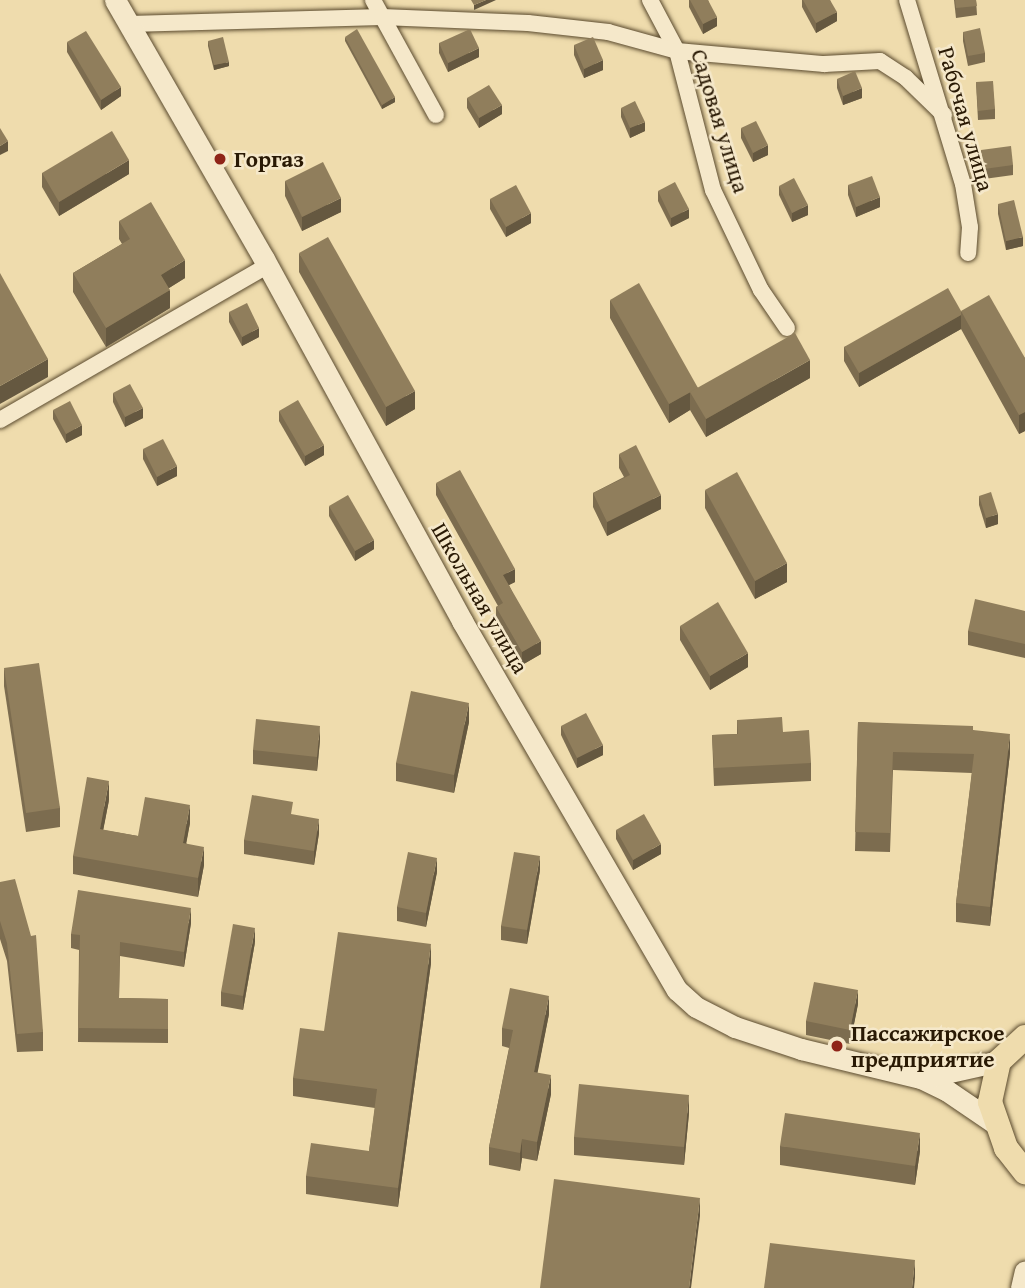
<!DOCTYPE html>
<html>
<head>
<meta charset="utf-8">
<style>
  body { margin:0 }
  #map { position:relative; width:1025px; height:1288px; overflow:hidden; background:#efdcad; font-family:"Gentium Book Plus",serif }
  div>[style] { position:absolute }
  .roads { filter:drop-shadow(0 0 2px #5a4a2e) drop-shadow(0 0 2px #5a4a2e) }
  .minor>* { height:16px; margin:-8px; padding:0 8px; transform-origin:8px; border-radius:8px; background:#f5e8ca }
  .secondary>* { height:21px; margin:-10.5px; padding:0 10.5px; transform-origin:10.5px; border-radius:10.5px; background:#f5e8ca }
  .primary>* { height:24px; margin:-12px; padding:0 12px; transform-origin:12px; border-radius:12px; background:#efdcad }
  .wall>* { inset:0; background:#7c6c4f }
  .shaded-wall>* { inset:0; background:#655840 }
  .building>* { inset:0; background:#907e5c }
  .dots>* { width:19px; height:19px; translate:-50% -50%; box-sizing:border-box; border:4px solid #f5e8ca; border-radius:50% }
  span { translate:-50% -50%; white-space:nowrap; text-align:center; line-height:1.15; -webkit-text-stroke:5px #f5e8ca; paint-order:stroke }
  .street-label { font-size:23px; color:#291904 }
  .poi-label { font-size:23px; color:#291904; font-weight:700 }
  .left { translate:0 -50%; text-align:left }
</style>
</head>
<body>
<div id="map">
  <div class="roads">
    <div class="minor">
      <i style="left:373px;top:0;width:131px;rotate:61.3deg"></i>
      <i style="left:650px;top:0;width:58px;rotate:62.1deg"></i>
      <i style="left:677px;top:51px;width:144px;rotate:75.5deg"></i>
      <i style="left:713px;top:190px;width:111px;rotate:64.4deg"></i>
      <i style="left:761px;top:290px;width:46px;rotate:55.6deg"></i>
      <i style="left:907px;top:0;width:192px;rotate:73.1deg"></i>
      <i style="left:963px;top:184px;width:44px;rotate:80.8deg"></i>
      <i style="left:970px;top:227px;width:26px;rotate:94deg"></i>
      <i style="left:129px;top:24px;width:253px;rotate:-1.6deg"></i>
      <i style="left:382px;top:17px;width:146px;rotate:2.4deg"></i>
      <i style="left:528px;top:23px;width:81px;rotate:6.4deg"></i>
      <i style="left:608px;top:32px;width:72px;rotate:15.4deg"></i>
      <i style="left:677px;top:51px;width:148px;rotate:5.1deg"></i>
      <i style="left:824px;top:64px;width:56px;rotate:-3.1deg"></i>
      <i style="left:880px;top:61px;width:31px;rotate:33deg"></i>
      <i style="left:906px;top:78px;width:53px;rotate:44.2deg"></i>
      <i style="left:0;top:420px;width:308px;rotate:-30deg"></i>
    </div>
    <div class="secondary">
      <i style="left:115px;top:0;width:299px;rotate:60.1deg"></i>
      <i style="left:264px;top:259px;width:413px;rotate:61.3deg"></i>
      <i style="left:462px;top:621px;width:427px;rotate:59.8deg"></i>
      <i style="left:677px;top:990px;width:25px;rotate:42deg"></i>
      <i style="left:696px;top:1007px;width:44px;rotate:27.1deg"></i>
      <i style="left:735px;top:1027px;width:70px;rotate:18.4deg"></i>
      <i style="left:801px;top:1049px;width:123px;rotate:13.6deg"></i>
      <i style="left:921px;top:1078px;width:28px;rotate:26deg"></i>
      <i style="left:946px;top:1090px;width:60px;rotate:34.2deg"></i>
      <i style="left:923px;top:1078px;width:78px;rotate:-12.6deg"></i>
      <i style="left:1021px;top:1288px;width:17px;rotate:-77deg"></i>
    </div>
    <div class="primary">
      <i style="left:1025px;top:1037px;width:35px;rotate:137deg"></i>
      <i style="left:999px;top:1061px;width:42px;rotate:102.4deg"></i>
      <i style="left:990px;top:1102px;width:49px;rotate:70.8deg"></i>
      <i style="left:1006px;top:1148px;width:31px;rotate:52deg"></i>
    </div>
  </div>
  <div class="wall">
    <i style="clip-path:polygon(689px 0,708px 0,717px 26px,703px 34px,689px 7px)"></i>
    <i style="clip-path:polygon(802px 0,830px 0,837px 21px,816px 33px,802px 7px)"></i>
    <i style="clip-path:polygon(954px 0,976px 0,977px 15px,956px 18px)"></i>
    <i style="clip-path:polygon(963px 32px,985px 53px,985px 62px,968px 66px,963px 41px)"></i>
    <i style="clip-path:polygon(345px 37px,395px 102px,382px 109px,345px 41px)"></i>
    <i style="clip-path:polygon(208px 41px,229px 66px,214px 70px,208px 46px)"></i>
    <i style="clip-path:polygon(67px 42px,121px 96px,101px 110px,67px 52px)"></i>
    <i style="clip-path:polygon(439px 43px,479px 57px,448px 72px,439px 53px)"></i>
    <i style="clip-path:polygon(574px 45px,603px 70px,584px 78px,574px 55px)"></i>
    <i style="clip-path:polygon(837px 79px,862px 98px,843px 105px,837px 88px)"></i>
    <i style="clip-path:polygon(976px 82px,995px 109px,995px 119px,978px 120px)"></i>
    <i style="clip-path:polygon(467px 98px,502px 114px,479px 128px,467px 108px)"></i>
    <i style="clip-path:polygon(621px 108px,645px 131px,630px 138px,621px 117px)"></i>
    <i style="clip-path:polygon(741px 128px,768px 155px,753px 162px,741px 138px)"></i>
    <i style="clip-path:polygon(981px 150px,1013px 165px,1013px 175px,984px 179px)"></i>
    <i style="clip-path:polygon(42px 173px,129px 174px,59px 216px,42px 187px)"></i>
    <i style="clip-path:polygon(285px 181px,341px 212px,302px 231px,285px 196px)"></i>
    <i style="clip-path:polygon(848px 185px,880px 207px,856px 217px,848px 195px)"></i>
    <i style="clip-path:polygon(779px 186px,808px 215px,792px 222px,779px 195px)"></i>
    <i style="clip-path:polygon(658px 191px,689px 218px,671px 227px,658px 201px)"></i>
    <i style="clip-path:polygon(490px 199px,531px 223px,506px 237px,490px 209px)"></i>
    <i style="clip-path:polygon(998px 204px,1023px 246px,1006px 250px,998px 214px)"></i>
    <i style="clip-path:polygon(119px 221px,185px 278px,169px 288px,170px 308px,106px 347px,73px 292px,73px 273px,122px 244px,119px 239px)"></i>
    <i style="clip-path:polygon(299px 253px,415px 409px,386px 426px,299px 272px)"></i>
    <i style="clip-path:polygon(610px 300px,698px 388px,810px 378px,706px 437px,690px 410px,669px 423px,610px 318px)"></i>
    <i style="clip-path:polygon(961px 311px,1025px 358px,1025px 431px,1019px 434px,961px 329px,859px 387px,844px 361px,844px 347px)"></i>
    <i style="clip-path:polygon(229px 312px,259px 337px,242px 346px,229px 322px)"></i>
    <i style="clip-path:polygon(113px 393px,143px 418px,125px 427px,113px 402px)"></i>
    <i style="clip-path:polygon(53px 410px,82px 435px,66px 443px,53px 419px)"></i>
    <i style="clip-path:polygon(279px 411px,324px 455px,305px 466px,279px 421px)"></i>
    <i style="clip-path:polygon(143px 449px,177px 476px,157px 486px,143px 459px)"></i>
    <i style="clip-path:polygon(619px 454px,661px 509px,607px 536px,593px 507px,593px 493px,624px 477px,619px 468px)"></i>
    <i style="clip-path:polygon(436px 483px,515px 582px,509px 585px,541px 654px,522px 665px,496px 620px,496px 607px,498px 606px,436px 495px)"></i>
    <i style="clip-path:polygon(705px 490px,787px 582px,755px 599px,705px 508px)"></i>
    <i style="clip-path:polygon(979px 496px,998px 524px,986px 528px,979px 505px)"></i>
    <i style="clip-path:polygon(329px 506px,374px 549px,355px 561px,329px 516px)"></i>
    <i style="clip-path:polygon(1025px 611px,1025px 658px,968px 645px,968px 631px)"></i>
    <i style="clip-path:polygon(680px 626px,748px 667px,710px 690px,680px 640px)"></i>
    <i style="clip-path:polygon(4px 668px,60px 808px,60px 827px,26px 832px,4px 686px)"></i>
    <i style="clip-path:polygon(737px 720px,783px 732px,811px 763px,811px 781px,714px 786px,712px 735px,737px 734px)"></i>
    <i style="clip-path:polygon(469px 722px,454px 793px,396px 781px,396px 763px)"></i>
    <i style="clip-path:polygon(858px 722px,973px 730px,1010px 753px,990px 926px,956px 922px,956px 903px,972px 773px,893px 770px,890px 852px,855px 851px)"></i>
    <i style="clip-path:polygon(561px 726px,603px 755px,577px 768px,561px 735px)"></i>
    <i style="clip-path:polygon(320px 740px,317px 771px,253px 764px,253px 750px)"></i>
    <i style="clip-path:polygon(109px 800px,103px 830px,138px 836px,190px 823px,186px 843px,204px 865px,198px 897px,73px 874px,73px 856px)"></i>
    <i style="clip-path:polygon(293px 815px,319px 833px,314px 865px,244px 854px,244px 840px)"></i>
    <i style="clip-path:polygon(616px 830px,661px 854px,633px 870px,616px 839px)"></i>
    <i style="clip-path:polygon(540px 870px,527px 944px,501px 940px,501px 926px)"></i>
    <i style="clip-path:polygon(437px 872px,426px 927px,397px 921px,397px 907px)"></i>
    <i style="clip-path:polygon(0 882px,43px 1032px,43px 1051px,17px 1052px,7px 961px,0 939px)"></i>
    <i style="clip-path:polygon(191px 923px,184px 967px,120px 956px,119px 998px,168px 999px,168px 1043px,78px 1042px,79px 950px,71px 948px,71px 934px)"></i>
    <i style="clip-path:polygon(255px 942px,243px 1010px,221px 1006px,221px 992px)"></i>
    <i style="clip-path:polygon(431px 963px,398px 1207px,306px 1194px,306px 1176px,369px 1151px,375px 1108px,293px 1096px,293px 1078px,324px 1031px)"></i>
    <i style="clip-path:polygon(858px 1004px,850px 1044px,806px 1035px,806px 1021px)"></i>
    <i style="clip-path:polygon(549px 1014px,537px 1073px,551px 1094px,537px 1161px,522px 1158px,520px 1171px,489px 1165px,489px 1147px,509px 1048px,502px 1046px,502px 1028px)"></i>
    <i style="clip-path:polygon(689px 1113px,684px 1165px,574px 1155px,574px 1137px)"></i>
    <i style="clip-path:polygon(780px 1146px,920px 1151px,915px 1185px,780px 1165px)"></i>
  </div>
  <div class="shaded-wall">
    <i style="clip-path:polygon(486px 0,496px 0,474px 10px,474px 5px)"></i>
    <i style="clip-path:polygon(837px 12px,837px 21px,816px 33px,816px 23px)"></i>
    <i style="clip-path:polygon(717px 17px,717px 26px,703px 34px,703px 24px)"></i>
    <i style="clip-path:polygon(479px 48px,479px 57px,448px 72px,448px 63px)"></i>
    <i style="clip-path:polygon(603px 60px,603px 70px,584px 78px,584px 69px)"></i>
    <i style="clip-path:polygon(229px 62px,229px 66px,214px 70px,214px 65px)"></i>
    <i style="clip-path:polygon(121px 87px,121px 96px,101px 110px,101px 100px)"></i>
    <i style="clip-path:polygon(862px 88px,862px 98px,843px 105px,843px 96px)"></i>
    <i style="clip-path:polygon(395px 97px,395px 102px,382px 109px,382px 105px)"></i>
    <i style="clip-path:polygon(502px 105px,502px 114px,479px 128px,479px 118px)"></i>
    <i style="clip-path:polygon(645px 122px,645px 131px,630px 138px,630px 128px)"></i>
    <i style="clip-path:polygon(8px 141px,8px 151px,0 155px,0 146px)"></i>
    <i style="clip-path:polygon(768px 145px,768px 155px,753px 162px,753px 153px)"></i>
    <i style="clip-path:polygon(129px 160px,129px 174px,59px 216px,59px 202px)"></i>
    <i style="clip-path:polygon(880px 197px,880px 207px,856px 217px,856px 207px)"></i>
    <i style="clip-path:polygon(341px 198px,341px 212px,302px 231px,302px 217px)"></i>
    <i style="clip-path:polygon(808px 205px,808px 215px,792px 222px,792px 213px)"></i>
    <i style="clip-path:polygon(689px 209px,689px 218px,671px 227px,671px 218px)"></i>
    <i style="clip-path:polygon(531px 213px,531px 223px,506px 237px,506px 227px)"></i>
    <i style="clip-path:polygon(1023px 237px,1023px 246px,1006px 250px,1006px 241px)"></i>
    <i style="clip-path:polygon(185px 260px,185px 278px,161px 293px,161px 275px)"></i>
    <i style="clip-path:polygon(170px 290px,170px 308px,106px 347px,106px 328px)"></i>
    <i style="clip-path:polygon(961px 315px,961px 329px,859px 387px,859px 373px)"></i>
    <i style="clip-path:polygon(259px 328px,259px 337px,242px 346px,242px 337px)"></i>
    <i style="clip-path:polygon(48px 359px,48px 377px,0 404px,0 386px)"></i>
    <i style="clip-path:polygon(810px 360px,810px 378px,706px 437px,706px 419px)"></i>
    <i style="clip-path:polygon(415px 391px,415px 409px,386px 426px,386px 407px)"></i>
    <i style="clip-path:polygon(690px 392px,690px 410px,669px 423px,669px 404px)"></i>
    <i style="clip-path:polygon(143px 408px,143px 418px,125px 427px,125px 417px)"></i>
    <i style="clip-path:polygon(1025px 412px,1025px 431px,1019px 434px,1019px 415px)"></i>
    <i style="clip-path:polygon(82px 425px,82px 435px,66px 443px,66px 434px)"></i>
    <i style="clip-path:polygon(324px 445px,324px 455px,305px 466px,305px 456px)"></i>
    <i style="clip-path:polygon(177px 466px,177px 476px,157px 486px,157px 477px)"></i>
    <i style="clip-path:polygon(661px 495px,661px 509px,607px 536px,607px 522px)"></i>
    <i style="clip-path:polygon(998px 514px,998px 524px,986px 528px,986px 518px)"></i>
    <i style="clip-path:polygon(374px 540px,374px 549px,355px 561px,355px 551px)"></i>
    <i style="clip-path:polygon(787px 563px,787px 582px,755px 599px,755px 581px)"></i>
    <i style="clip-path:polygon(515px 569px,515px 582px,503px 588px,503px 575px)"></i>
    <i style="clip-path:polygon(541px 641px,541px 654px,522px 665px,522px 652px)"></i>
    <i style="clip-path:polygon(748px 653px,748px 667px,710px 690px,710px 676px)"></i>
    <i style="clip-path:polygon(469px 703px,469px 722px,454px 793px,454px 775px)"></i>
    <i style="clip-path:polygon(320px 726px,320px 740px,317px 771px,317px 757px)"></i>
    <i style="clip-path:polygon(1010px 734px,1010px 753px,990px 926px,990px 907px)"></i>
    <i style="clip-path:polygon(603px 745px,603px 755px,577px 768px,577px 758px)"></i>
    <i style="clip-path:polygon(109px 781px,109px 800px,100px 847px,100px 829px)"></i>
    <i style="clip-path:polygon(190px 805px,190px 823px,183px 861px,183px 843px)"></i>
    <i style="clip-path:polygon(319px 819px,319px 833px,314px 865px,314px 851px)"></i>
    <i style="clip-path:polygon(661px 844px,661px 854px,633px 870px,633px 860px)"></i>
    <i style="clip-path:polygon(204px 847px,204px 865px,198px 897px,198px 878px)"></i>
    <i style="clip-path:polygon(540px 856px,540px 870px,527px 944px,527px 930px)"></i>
    <i style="clip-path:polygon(437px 858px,437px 872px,426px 927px,426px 913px)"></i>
    <i style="clip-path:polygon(191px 908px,191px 923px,184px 967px,184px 952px)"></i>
    <i style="clip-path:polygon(255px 928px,255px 942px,243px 1010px,243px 996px)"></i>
    <i style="clip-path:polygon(431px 944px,431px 963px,398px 1207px,398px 1188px)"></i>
    <i style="clip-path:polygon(858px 990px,858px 1004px,850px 1044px,850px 1030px)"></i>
    <i style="clip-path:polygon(549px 996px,549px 1014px,534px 1091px,534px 1072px)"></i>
    <i style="clip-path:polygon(551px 1075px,551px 1094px,537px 1161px,537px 1142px)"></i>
    <i style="clip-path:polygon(689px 1095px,689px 1113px,684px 1165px,684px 1147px)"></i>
    <i style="clip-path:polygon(920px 1133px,920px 1151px,915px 1185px,915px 1166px)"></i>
    <i style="clip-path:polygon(522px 1139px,522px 1158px,520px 1171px,520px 1153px)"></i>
    <i style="clip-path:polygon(700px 1198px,700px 1216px,691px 1288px,689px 1288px)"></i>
    <i style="clip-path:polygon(915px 1260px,915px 1278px,914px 1288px,912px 1288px)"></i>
  </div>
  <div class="building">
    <i style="clip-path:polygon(471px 0,486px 0,474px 5px)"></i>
    <i style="clip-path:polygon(690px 0,708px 0,717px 17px,703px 24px)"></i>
    <i style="clip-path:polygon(803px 0,830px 0,837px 12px,816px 23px)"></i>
    <i style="clip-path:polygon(955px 0,976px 0,977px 6px,956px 8px)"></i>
    <i style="clip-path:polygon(980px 28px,985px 53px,968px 56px,963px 32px)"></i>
    <i style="clip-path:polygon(357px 29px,395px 97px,382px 105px,345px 37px)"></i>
    <i style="clip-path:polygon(470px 29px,479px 48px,448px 63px,439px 43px)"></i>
    <i style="clip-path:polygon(86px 31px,121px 87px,101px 100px,67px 42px)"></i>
    <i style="clip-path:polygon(223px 37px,229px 62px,214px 65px,208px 41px)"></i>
    <i style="clip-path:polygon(593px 37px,603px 60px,584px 69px,574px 45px)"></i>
    <i style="clip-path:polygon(855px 71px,862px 88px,843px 96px,837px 79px)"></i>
    <i style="clip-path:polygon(993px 81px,995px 109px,978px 111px,976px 82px)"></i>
    <i style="clip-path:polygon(489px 85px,502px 105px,479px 118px,467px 98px)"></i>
    <i style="clip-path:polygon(635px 101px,645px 122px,630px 128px,621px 108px)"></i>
    <i style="clip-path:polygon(756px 121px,768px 145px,753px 153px,741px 128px)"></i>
    <i style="clip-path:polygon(0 128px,8px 141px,0 146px)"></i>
    <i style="clip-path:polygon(112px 131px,129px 160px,59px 202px,42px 173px)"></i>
    <i style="clip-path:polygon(1011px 146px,1013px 165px,984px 169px,981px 150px)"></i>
    <i style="clip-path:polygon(323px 162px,341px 198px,302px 217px,285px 181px)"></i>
    <i style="clip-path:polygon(872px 176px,880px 197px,856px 207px,848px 185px)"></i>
    <i style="clip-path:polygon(794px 178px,808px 205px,792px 213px,779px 186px)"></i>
    <i style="clip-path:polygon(675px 182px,689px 209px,671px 218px,658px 191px)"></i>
    <i style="clip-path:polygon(516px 185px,531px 213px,506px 227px,490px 199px)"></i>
    <i style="clip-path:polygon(1014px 200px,1023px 237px,1006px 241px,998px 204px)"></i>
    <i style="clip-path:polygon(151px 202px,185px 260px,161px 275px,170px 290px,106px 328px,73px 273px,130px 239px,119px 221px)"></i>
    <i style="clip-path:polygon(328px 237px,415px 391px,386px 407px,299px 253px)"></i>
    <i style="clip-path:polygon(0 273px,48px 359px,0 386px)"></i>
    <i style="clip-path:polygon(639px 283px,698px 388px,669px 404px,610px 300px)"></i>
    <i style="clip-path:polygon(948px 288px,961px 311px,961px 315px,859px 373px,844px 347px)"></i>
    <i style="clip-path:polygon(989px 295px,1025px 358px,1025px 412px,1019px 415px,961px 311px)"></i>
    <i style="clip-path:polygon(247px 303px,259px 328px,242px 337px,229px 312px)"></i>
    <i style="clip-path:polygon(795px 333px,810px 360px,706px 419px,690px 392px)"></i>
    <i style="clip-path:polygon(130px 384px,143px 408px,125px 417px,113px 393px)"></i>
    <i style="clip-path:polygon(298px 400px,324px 445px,305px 456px,279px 411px)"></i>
    <i style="clip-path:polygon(70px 401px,82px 425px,66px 434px,53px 410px)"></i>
    <i style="clip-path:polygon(163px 439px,177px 466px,157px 477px,143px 449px)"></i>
    <i style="clip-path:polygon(636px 445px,661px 495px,607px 522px,593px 493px,630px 475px,619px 454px)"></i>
    <i style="clip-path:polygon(460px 470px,515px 569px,503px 575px,541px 641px,522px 652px,496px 607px,503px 603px,436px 483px)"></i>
    <i style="clip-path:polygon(737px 472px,787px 563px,755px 581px,705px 490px)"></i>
    <i style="clip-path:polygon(991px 492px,998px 514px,986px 518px,979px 496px)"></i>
    <i style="clip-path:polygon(348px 495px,374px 540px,355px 551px,329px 506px)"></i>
    <i style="clip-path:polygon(975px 599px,1025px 611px,1025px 644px,968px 631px)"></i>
    <i style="clip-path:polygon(718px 602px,748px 653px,710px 676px,680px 626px)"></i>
    <i style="clip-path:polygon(39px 663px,60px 808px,26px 813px,4px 668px)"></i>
    <i style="clip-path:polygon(411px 691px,469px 703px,454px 775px,396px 763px)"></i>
    <i style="clip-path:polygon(586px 713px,603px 745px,577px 758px,561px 726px)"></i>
    <i style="clip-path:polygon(782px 717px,783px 732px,809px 730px,811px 763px,714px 768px,712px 735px,738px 734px,737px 720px)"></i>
    <i style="clip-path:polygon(256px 719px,320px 726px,317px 757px,253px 750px)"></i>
    <i style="clip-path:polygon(858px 722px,973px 726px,973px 730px,1010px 734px,990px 907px,956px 903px,974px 754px,893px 752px,890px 833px,855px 832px)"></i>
    <i style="clip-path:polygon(87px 777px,109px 781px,100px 829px,138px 836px,145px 797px,190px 805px,183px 843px,204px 847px,198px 878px,73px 856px)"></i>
    <i style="clip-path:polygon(252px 795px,293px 802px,291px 814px,319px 819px,314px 851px,244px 840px)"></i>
    <i style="clip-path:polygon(644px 814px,661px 844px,633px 860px,616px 830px)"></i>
    <i style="clip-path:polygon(408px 852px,437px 858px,426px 913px,397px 907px)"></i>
    <i style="clip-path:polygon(514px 852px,540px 856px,527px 930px,501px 926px)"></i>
    <i style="clip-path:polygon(15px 879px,31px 936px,36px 935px,43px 1032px,17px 1034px,7px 943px,0 921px,0 882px)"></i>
    <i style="clip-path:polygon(78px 890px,191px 908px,184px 952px,120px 942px,119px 998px,168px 999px,168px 1029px,78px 1028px,80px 935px,71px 934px)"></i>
    <i style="clip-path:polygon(233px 924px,255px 928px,243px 996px,221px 992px)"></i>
    <i style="clip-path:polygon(338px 932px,431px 944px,398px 1188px,306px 1176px,311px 1143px,369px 1151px,377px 1089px,293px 1078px,300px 1028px,324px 1031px)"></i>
    <i style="clip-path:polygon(814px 982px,858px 990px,850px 1030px,806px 1021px)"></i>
    <i style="clip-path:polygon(510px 988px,549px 996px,534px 1072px,551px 1075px,537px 1142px,522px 1139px,520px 1153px,489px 1147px,513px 1030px,502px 1028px)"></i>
    <i style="clip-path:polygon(579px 1084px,689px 1095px,684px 1147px,574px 1137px)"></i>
    <i style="clip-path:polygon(785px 1113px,920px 1133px,915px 1166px,780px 1146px)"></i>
    <i style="clip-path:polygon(554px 1179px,700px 1198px,689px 1288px,540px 1288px)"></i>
    <i style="clip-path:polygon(770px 1243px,915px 1260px,912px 1288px,764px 1288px)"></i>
  </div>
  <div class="dots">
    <i style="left:220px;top:159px;background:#8f2418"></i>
    <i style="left:837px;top:1046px;background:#8f2418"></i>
  </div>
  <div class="street-label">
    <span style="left:966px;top:119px;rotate:74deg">Рабочая улица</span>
    <span style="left:720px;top:121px;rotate:73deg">Садовая улица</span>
    <span style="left:480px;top:598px;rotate:60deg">Школьная улица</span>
  </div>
  <div class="poi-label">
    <span class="left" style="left:234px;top:159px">Горгаз</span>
    <span class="left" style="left:851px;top:1046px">Пассажирское<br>предприятие</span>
  </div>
</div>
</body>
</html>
